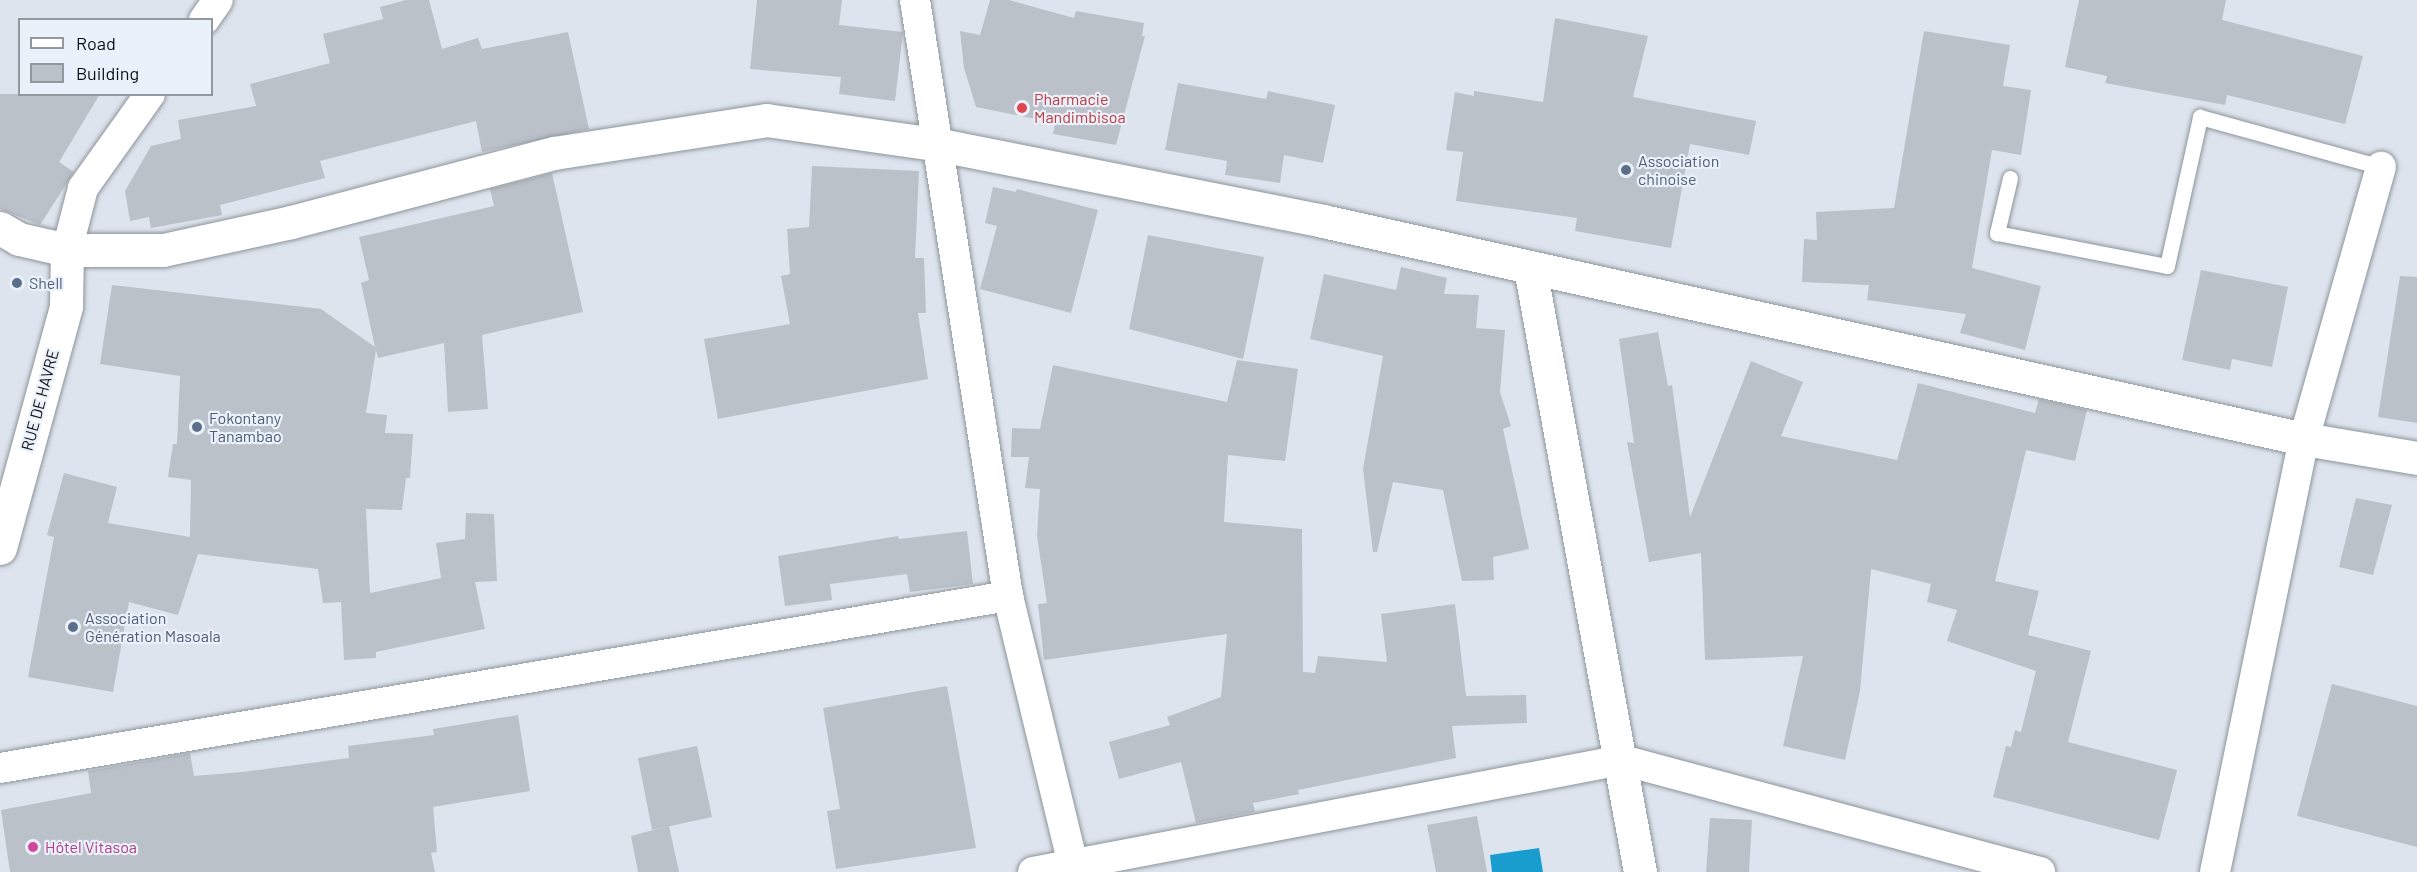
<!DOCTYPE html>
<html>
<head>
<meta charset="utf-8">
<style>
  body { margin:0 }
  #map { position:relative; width:2417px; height:872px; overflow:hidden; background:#dee4ed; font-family:Barlow,sans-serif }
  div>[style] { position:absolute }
  .water>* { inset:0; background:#199dcf }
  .building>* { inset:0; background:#bbc1c9 }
  .roads { filter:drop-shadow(0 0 2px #8e949c) drop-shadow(0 0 2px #8e949c) }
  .service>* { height:15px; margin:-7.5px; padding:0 7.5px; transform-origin:7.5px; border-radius:7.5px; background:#fff }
  .minor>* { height:30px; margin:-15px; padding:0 15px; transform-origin:15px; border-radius:15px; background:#fff }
  .tertiary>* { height:33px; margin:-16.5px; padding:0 16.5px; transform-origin:16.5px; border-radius:16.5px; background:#fff }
  .dots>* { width:16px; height:16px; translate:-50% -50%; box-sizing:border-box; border:3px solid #ebf1fa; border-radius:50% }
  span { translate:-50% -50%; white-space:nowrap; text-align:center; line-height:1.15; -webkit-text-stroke:4.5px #ebf1fa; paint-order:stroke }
  .health-label { font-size:16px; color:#be3a42 }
  .left { translate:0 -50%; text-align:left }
  .service-label { font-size:16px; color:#4e5e75 }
  .street-label { font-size:16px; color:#0e1113 }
  .hotel-label { font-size:16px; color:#b23c85 }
  .legend { position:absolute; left:18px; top:18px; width:195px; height:78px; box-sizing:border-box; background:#ebf1fa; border:2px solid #93979e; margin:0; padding:8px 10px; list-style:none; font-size:18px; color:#0e1113 }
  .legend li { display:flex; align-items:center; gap:12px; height:30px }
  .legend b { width:30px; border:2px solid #93979e }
</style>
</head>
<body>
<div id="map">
  <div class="water">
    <i style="clip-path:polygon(1539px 848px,1543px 872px,1492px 872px,1490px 855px)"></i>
  </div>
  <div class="building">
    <i style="clip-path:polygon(406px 0,429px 0,442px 49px,478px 38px,482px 49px,568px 32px,589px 129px,482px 152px,476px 121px,320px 161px,325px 178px,220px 205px,222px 215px,151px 228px,149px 217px,130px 221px,125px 191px,151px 146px,181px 139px,178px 120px,256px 106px,250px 84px,330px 63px,323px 34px,383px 19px,380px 7px)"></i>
    <i style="clip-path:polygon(757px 0,842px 0,839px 25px,903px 32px,895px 101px,839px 94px,841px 77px,750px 69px)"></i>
    <i style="clip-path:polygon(990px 0,1009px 0,1074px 18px,1076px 11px,1144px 23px,1142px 36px,1145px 36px,1116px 145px,1053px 134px,1055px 123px,976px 107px,964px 68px,960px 31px,980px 35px)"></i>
    <i style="clip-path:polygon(2079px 0,2226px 0,2222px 20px,2363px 56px,2345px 124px,2227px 95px,2225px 105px,2105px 83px,2107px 76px,2065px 67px)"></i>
    <i style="clip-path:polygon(1555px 18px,1648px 36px,1633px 97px,1756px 121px,1749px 155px,1690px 144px,1671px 248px,1575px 231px,1577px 218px,1456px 201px,1463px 152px,1446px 150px,1455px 92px,1474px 96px,1474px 91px,1543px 102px)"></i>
    <i style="clip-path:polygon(1924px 31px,2010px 45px,2003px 86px,2031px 90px,2021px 155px,1992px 150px,1972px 268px,2041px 286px,2025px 350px,1960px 333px,1966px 314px,1867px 300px,1869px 285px,1802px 282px,1804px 239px,1817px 240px,1816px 212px,1894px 208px)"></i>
    <i style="clip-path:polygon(1178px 83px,1266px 99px,1268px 91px,1335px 105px,1323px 163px,1284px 155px,1280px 183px,1225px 175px,1227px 161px,1165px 150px)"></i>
    <i style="clip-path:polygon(0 94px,100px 94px,59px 162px,74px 172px,40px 225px,0 209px)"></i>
    <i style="clip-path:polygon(812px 166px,919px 171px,915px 258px,924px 258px,926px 313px,918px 313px,928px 379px,718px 419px,704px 339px,790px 324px,781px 276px,790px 274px,787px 229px,809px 227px)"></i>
    <i style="clip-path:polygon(552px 173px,583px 312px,482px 335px,488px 409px,448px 412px,444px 343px,378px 358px,376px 350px,366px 413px,387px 415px,385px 433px,413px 434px,410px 478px,406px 478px,402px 510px,366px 509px,370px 593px,441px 578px,436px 543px,465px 539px,466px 513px,494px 514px,497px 581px,475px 582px,485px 629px,376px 652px,376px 658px,344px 660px,341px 602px,323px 603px,318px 569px,198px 554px,178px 615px,129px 602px,113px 692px,28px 677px,54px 537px,47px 535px,64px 473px,117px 487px,108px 523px,190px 537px,191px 480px,168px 477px,173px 444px,177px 444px,180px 376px,100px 364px,112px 285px,321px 309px,375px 347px,361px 283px,369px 280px,359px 237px,494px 206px,490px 189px)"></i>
    <i style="clip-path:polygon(993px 187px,1016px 192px,1017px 189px,1098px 210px,1071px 313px,980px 289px,997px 226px,985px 223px)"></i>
    <i style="clip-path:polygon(1148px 235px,1264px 257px,1243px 359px,1129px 329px)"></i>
    <i style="clip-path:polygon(1401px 267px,1447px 278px,1444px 294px,1479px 295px,1476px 328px,1505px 330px,1500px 392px,1511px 426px,1503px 429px,1529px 549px,1493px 557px,1494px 580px,1462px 581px,1443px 490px,1393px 482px,1377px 552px,1373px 552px,1363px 469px,1383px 356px,1310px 339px,1324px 274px,1396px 290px)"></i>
    <i style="clip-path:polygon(2201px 270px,2288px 287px,2272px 367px,2232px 359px,2230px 370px,2182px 360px)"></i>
    <i style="clip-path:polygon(2400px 276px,2417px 277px,2417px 423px,2378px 417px)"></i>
    <i style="clip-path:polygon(1658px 332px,1668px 386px,1672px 385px,1690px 517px,1751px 361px,1803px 382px,1781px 436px,1897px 460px,1918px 383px,2035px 413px,2039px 399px,2087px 410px,2075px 461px,2026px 450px,1995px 581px,2039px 591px,2028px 635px,2091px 651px,2068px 742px,2177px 770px,2159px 840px,1993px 797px,2006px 746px,2011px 747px,2015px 730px,2021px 732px,2036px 671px,1947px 641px,1957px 610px,1927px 602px,1931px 584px,1871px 569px,1860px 691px,1845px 760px,1783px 746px,1803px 656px,1705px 660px,1701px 553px,1649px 562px,1627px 442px,1634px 443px,1619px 339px)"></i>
    <i style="clip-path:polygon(1237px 360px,1298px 369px,1285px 461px,1228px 455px,1224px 522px,1302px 529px,1303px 672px,1315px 673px,1318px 656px,1387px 662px,1381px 614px,1455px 604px,1466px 696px,1526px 695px,1527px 723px,1452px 726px,1456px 758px,1298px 790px,1299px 794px,1253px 803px,1255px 812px,1196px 823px,1181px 762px,1119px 779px,1109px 742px,1170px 725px,1167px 717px,1221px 697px,1227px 634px,1044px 660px,1038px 604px,1047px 603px,1037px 536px,1040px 489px,1025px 488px,1029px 457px,1011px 457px,1012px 428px,1040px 429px,1053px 365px,1227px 402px)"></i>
    <i style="clip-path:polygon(2356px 498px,2392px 505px,2373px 575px,2339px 567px)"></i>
    <i style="clip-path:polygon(967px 531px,973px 584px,910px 592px,907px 574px,830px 584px,832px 600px,785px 606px,778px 556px,898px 536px,899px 539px)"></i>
    <i style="clip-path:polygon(2332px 684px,2417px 706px,2417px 847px,2297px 816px)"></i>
    <i style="clip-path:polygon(947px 686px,976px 848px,836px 869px,827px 811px,840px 809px,823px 708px)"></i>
    <i style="clip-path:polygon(518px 715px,530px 791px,433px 807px,437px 852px,431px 853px,435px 872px,10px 872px,1px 810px,91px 793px,88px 771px,190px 753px,194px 776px,242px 772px,349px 758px,348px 746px,434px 735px,433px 729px)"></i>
    <i style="clip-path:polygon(697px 746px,712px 817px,652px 830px,638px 758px)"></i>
    <i style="clip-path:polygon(1477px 816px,1487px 872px,1436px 872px,1427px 825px)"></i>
    <i style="clip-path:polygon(1710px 818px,1752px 820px,1749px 872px,1706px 872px)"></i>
    <i style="clip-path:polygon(669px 826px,679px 872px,638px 872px,631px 836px)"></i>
  </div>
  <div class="roads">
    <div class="service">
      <i style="left:2010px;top:178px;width:57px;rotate:103.3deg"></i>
      <i style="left:1997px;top:233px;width:173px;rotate:11deg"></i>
      <i style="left:2167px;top:266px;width:153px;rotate:-77.5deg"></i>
      <i style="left:2200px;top:117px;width:188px;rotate:15.4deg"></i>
    </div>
    <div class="minor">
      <i style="left:915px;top:0;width:603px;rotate:81.13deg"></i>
      <i style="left:1008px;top:596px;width:284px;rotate:76.4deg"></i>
      <i style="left:204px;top:20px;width:24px;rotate:-55deg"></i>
      <i style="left:67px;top:250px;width:64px;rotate:-75.5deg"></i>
      <i style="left:83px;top:188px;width:115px;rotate:-54.5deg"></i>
      <i style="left:0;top:768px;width:1023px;rotate:-9.68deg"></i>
      <i style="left:1033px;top:872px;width:600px;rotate:-10.77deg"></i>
      <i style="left:1622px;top:760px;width:433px;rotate:15deg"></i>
      <i style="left:2215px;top:872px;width:442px;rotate:-78.4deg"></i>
      <i style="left:2304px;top:439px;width:283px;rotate:-74.2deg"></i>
    </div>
    <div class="tertiary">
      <i style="left:0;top:228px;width:22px;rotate:30deg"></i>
      <i style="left:19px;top:239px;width:49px;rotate:12.9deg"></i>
      <i style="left:67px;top:250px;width:96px"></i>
      <i style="left:163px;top:250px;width:131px;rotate:-12.3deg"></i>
      <i style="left:291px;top:222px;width:272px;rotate:-14.7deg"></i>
      <i style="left:554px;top:153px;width:215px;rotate:-8.8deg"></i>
      <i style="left:766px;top:120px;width:171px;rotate:8.1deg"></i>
      <i style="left:935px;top:144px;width:396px;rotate:11.2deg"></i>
      <i style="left:1323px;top:221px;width:1005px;rotate:12.53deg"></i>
      <i style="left:2304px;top:439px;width:115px;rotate:9.5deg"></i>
      <i style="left:1530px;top:268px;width:614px;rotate:79.68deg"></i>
      <i style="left:0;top:548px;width:251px;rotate:-74.7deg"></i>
      <i style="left:66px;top:306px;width:56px;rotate:-89deg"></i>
    </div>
  </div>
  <div class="dots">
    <i style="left:1022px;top:108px;background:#e0444e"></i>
    <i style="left:1626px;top:170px;background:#5c6f8a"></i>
    <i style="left:17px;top:283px;background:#5c6f8a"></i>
    <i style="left:197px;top:427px;background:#5c6f8a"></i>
    <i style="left:73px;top:627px;background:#5c6f8a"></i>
    <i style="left:33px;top:847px;background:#d1479c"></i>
  </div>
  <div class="health-label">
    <span class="left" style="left:1034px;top:108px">Pharmacie<br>Mandimbisoa</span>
  </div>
  <div class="service-label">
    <span class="left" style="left:1638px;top:170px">Association<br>chinoise</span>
    <span class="left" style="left:29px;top:283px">Shell</span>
    <span class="left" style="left:209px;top:427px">Fokontany<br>Tanambao</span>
    <span class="left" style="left:85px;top:627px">Association<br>Génération Masoala</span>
  </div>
  <div class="street-label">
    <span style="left:40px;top:400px;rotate:-75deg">RUE DE HAVRE</span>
  </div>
  <div class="hotel-label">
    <span class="left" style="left:45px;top:847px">Hôtel Vitasoa</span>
  </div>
  <ul class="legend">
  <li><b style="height:8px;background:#fff"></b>Road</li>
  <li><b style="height:16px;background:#bbc1c9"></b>Building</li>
  </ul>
</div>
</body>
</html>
